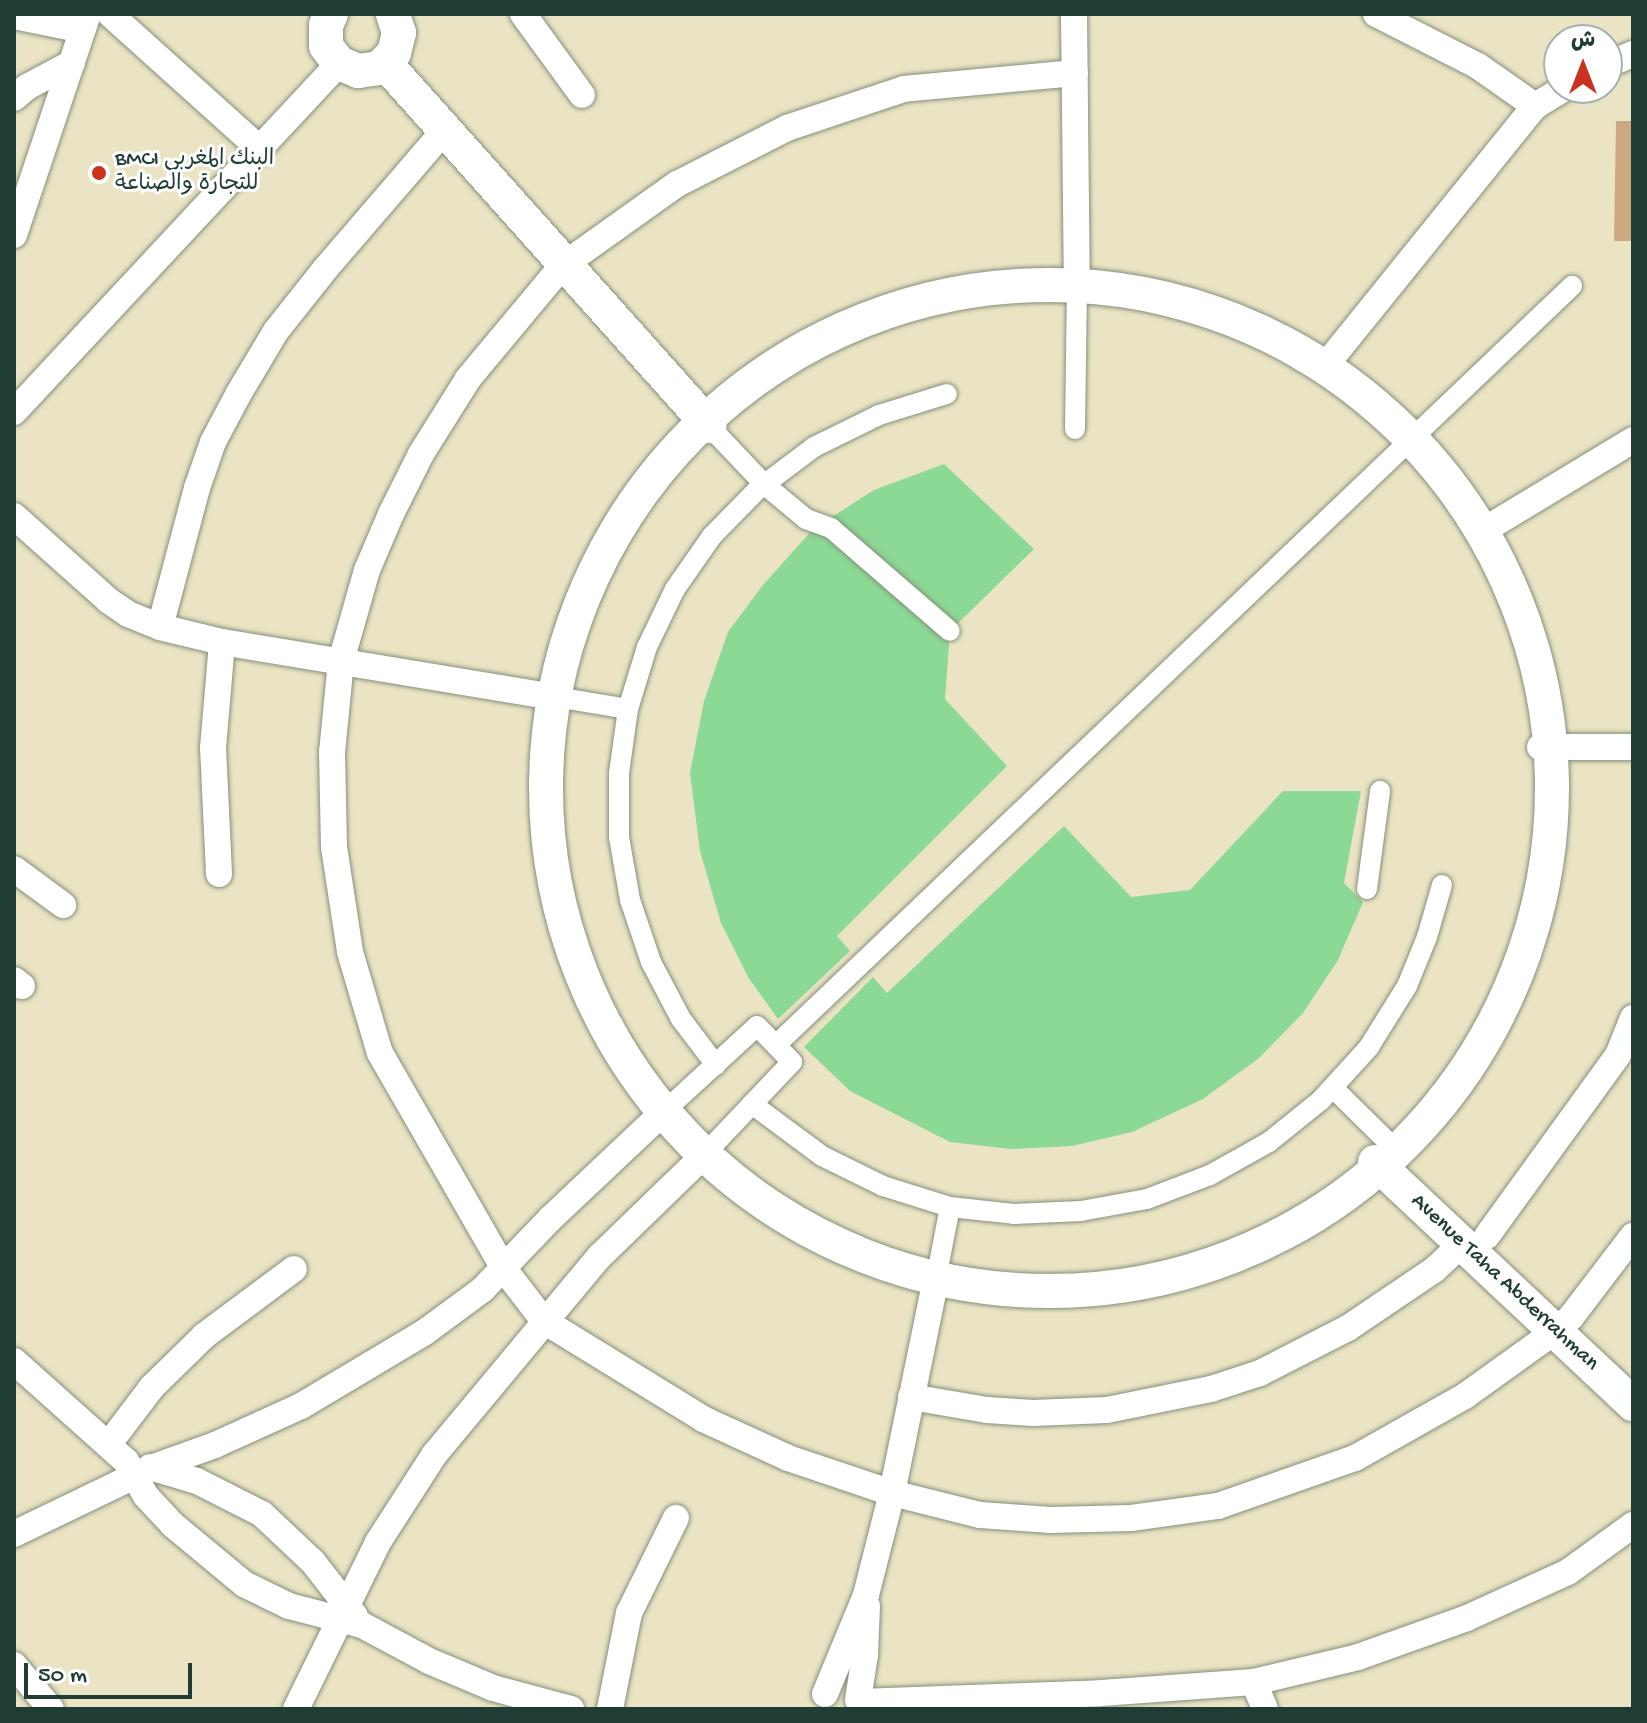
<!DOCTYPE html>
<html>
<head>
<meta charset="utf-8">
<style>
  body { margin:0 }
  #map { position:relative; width:1647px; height:1723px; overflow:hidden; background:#eae4c4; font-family:"Gochi Hand","Playpen Sans Arabic",sans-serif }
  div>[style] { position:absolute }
  .green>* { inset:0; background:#8cd895 }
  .building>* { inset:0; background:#cbaa82 }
  .roads { filter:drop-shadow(0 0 2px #84907c) drop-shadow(0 0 2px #84907c) }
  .pedestrian>* { height:20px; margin:-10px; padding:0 10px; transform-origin:10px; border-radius:10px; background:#fff }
  .minor>* { height:26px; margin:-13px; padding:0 13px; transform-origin:13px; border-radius:13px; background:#fff }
  .tertiary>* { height:34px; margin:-17px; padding:0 17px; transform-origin:17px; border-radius:17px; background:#fff }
  .tertiary>.ring { margin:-17px; padding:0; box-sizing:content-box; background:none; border:34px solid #fff; border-radius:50% }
  .dots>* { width:22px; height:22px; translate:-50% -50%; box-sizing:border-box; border:4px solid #fff; border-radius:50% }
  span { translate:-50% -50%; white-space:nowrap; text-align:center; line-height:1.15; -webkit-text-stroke:6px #fff; paint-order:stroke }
  .poi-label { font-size:22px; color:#1f3d34 }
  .left { translate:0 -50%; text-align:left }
  .street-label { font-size:22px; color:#1f3d34 }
  .frame { position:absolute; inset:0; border:16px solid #1f3d34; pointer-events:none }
  .north { position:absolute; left:1543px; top:24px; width:80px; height:80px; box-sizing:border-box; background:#fff; border:2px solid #a5b1ae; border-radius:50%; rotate:0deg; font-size:22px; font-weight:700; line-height:32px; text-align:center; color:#1f3d34 }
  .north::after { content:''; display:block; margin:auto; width:28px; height:36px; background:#c8321e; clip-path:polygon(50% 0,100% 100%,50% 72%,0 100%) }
  .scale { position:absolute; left:24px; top:1663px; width:168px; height:36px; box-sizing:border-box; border:4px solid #1f3d34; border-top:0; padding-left:10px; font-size:24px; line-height:28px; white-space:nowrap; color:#1f3d34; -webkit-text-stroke:6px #fff; paint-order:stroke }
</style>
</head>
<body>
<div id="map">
  <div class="green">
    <i style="clip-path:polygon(944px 464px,1034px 549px,950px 631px,945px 699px,1007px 766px,837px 936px,850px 951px,778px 1019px,748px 977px,721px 923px,700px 851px,690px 773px,704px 701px,728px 632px,763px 585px,813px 529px,874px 490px)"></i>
    <i style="clip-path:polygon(1283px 791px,1361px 791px,1344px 883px,1363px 902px,1338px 960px,1303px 1013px,1259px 1058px,1203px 1099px,1132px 1132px,1072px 1146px,1011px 1149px,950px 1142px,850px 1091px,804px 1047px,873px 977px,887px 993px,1064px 826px,1131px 897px,1190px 890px)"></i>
  </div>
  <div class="building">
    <i style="clip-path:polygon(1616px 121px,1633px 121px,1633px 241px,1614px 241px)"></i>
  </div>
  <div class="roads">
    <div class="pedestrian">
      <i style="left:709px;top:426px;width:80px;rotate:46.5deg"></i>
      <i style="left:764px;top:484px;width:55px;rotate:39.8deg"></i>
      <i style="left:806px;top:519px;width:27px;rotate:20deg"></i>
      <i style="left:831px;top:528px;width:157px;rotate:40.9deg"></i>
      <i style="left:1075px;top:429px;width:140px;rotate:-89.2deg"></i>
      <i style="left:556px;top:697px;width:73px;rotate:9.5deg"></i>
      <i style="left:1367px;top:889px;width:99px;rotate:-82.4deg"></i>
      <i style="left:776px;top:1045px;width:1100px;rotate:-43.64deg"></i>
      <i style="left:716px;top:1065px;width:58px;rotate:-127.3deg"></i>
      <i style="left:681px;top:1019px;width:64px;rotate:-117.8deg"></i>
      <i style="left:651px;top:962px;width:65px;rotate:-108.7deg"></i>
      <i style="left:630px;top:900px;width:64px;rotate:-99.9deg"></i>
      <i style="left:619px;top:837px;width:64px;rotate:-90deg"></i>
      <i style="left:619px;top:773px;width:65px;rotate:-82deg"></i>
      <i style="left:628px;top:709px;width:65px;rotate:-73deg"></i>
      <i style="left:647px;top:647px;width:64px;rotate:-64.2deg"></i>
      <i style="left:675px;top:589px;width:65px;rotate:-55.1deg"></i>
      <i style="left:712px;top:536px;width:64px;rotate:-45.6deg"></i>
      <i style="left:757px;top:490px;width:71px;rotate:-37deg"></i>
      <i style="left:814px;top:447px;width:72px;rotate:-26.2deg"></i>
      <i style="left:879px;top:415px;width:71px;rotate:-17.2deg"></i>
      <i style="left:1333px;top:1088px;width:81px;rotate:44.5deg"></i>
      <i style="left:752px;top:1104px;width:87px;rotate:36.6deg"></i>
      <i style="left:822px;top:1156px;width:68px;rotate:26.2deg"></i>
      <i style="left:883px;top:1186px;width:70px;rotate:17.4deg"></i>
      <i style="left:950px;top:1207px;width:64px;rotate:6.2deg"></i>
      <i style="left:1014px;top:1214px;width:67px;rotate:-2.6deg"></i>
      <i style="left:1081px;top:1211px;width:67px;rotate:-10.3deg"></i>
      <i style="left:1147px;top:1199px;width:67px;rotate:-20.9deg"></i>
      <i style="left:1210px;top:1175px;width:68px;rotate:-29.2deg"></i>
      <i style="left:1269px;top:1142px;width:67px;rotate:-38.9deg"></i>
      <i style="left:1321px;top:1100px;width:72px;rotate:-47.8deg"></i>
      <i style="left:1369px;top:1047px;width:72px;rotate:-58.1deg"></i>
      <i style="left:1407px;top:986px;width:53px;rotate:-67.8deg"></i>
      <i style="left:1427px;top:937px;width:54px;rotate:-73.9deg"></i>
      <i style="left:658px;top:1117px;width:134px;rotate:-42.6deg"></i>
      <i style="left:757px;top:1026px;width:50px;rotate:45.8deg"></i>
      <i style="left:792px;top:1062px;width:138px;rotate:133.5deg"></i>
      <i style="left:935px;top:1284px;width:78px;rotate:-79deg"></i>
    </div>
    <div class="minor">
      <i style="left:110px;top:14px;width:202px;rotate:42deg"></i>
      <i style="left:523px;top:14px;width:100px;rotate:53.9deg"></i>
      <i style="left:1074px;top:14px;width:275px;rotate:89.4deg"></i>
      <i style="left:1376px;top:14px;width:114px;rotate:27deg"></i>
      <i style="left:1478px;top:66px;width:70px;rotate:35.1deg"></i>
      <i style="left:14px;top:16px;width:69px;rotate:11.6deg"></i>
      <i style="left:1607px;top:65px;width:28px;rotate:-23deg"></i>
      <i style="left:1075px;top:73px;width:172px;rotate:174.7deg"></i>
      <i style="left:904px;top:89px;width:123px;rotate:161.6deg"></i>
      <i style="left:787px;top:128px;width:123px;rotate:153deg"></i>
      <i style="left:677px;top:184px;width:141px;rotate:144.5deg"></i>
      <i style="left:562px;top:266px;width:147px;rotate:129.8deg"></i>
      <i style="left:468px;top:379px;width:89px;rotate:122.1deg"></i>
      <i style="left:421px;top:454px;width:67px;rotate:116.6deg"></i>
      <i style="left:391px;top:514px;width:61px;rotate:113.2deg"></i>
      <i style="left:367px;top:570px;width:95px;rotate:105.9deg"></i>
      <i style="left:341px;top:661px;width:91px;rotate:95.6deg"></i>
      <i style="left:332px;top:752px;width:95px;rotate:88.8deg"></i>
      <i style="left:334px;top:847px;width:106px;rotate:81.3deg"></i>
      <i style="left:350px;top:952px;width:105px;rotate:73.5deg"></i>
      <i style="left:380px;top:1053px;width:249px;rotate:60.1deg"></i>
      <i style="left:504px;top:1269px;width:66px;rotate:52.4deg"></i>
      <i style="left:544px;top:1321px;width:187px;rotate:31.6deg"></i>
      <i style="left:703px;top:1419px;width:94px;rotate:24.6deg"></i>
      <i style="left:788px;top:1458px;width:110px;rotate:18.6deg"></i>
      <i style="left:892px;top:1493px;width:91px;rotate:14deg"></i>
      <i style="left:980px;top:1515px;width:71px;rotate:4deg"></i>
      <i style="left:1051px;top:1520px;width:80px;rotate:-1.4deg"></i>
      <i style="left:1131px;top:1518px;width:88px;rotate:-7.9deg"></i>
      <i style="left:1218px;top:1506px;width:145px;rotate:-19.3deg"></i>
      <i style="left:1355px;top:1458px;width:126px;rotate:-29.4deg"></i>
      <i style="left:1465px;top:1396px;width:110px;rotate:-35.7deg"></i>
      <i style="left:1554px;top:1332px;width:23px;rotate:-41deg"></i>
      <i style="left:1571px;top:1317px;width:102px;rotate:-52.6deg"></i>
      <i style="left:14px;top:98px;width:17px;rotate:-40deg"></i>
      <i style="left:27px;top:87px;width:51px;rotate:-28.1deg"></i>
      <i style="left:14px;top:235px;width:233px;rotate:-71.5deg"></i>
      <i style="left:1334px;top:355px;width:320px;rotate:-51.1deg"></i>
      <i style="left:1535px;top:106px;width:35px;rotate:-31deg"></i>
      <i style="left:14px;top:412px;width:477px;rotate:-47deg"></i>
      <i style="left:14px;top:516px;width:127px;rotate:41.8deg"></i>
      <i style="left:109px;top:601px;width:23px;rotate:34deg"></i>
      <i style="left:128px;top:614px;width:35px;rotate:22deg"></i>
      <i style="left:160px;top:627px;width:64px;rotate:13.6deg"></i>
      <i style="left:222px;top:642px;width:338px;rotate:9.4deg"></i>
      <i style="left:1496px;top:523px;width:160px;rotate:-31.2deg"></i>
      <i style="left:160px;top:627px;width:144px;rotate:-75.1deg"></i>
      <i style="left:197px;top:488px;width:49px;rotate:-70.8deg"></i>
      <i style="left:213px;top:442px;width:55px;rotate:-62deg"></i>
      <i style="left:239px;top:393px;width:72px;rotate:-59.2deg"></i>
      <i style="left:276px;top:331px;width:80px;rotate:-51.6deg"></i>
      <i style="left:326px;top:268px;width:181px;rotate:-49.3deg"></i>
      <i style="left:1540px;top:747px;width:93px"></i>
      <i style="left:14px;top:869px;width:61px;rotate:36.3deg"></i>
      <i style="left:219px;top:874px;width:126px;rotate:-92.7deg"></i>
      <i style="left:213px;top:748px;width:106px;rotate:-85.1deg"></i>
      <i style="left:14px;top:980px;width:10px;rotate:37deg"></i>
      <i style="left:1487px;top:1236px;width:223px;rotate:-54.1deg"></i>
      <i style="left:1618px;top:1055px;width:40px;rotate:-68deg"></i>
      <i style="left:14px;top:1361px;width:150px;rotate:41.8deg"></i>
      <i style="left:126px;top:1461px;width:40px;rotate:60.3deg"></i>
      <i style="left:146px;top:1496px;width:40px;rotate:47deg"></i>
      <i style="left:173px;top:1525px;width:92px;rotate:39.7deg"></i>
      <i style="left:244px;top:1584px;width:50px;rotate:26.1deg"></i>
      <i style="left:289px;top:1606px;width:75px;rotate:14.6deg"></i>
      <i style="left:362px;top:1625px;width:76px;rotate:28.2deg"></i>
      <i style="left:429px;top:1661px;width:69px;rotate:22.9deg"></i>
      <i style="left:493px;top:1688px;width:81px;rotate:15.1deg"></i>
      <i style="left:911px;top:1397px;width:77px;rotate:9.7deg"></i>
      <i style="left:987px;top:1410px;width:46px;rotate:3.7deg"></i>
      <i style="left:1033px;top:1413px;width:74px;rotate:-2.3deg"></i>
      <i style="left:1107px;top:1410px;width:106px;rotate:-11.4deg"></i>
      <i style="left:1211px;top:1389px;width:52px;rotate:-18.1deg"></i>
      <i style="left:1260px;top:1373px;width:99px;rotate:-27.1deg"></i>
      <i style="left:1348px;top:1328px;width:104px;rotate:-34deg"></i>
      <i style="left:1434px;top:1270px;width:38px;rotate:-43deg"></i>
      <i style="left:108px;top:1445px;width:73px;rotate:-52.8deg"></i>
      <i style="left:152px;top:1387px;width:73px;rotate:-44.4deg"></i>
      <i style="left:204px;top:1336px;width:112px;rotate:-36.7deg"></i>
      <i style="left:150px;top:1467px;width:49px;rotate:16.6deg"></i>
      <i style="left:197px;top:1481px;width:73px;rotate:26.9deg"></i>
      <i style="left:262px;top:1514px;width:70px;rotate:43.3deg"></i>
      <i style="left:313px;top:1562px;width:68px;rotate:52.1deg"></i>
      <i style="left:14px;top:1534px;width:152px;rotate:-25.7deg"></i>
      <i style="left:151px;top:1468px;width:68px;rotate:-19.8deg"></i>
      <i style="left:215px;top:1445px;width:94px;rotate:-24.4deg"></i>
      <i style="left:301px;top:1406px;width:144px;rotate:-30.8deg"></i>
      <i style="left:425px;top:1332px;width:71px;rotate:-36.4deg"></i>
      <i style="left:482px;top:1290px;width:100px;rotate:-46.2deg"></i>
      <i style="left:551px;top:1218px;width:147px;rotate:-43.3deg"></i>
      <i style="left:14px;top:1665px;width:57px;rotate:49.9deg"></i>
      <i style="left:1254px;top:1682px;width:29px;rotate:68deg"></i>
      <i style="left:825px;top:1694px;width:107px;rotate:-67.5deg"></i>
      <i style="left:866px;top:1595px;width:105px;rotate:-75.7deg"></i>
      <i style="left:892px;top:1493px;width:213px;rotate:-78.4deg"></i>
      <i style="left:858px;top:1700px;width:46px;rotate:-81.2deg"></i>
      <i style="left:865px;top:1655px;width:49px;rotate:-87.7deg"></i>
      <i style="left:860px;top:1702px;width:241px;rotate:-2.1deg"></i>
      <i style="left:1101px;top:1693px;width:153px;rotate:-4.1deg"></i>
      <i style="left:1254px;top:1682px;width:107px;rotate:-13.5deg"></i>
      <i style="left:1358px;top:1657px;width:116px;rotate:-19.7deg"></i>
      <i style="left:1467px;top:1618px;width:111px;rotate:-24.5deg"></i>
      <i style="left:1568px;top:1572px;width:80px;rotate:-35.9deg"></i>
      <i style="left:296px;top:1709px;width:186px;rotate:-63.8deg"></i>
      <i style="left:378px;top:1542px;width:103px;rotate:-57.2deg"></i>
      <i style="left:434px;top:1455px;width:259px;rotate:-50.2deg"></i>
      <i style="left:600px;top:1256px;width:135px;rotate:-44.1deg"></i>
      <i style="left:610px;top:1709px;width:98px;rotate:-78.8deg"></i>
      <i style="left:629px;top:1613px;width:106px;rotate:-63.7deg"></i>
    </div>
    <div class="tertiary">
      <i style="left:331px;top:14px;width:12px;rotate:114deg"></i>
      <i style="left:326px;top:25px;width:21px;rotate:90deg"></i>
      <i style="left:326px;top:46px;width:21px;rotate:53deg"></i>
      <i style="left:339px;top:63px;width:21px;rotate:23deg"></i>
      <i style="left:358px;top:71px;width:21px;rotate:-8deg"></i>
      <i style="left:379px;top:68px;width:21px;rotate:-45deg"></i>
      <i style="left:394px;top:53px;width:21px;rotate:-76deg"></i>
      <i style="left:399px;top:33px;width:20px;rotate:-108deg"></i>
      <i style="left:385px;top:63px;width:487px;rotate:48.2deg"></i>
      <i class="ring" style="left:546px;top:285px;width:972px;height:972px"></i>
      <i style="left:1375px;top:1162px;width:354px;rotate:43.2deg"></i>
    </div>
  </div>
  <div class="dots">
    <i style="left:99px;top:173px;background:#c8321e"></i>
  </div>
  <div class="poi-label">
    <span class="left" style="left:115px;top:173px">BMCI البنك المغربي<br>للتجارة والصناعة</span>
  </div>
  <div class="street-label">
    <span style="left:1504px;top:1283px;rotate:43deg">Avenue Taha Abderrahman</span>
  </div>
  <div class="frame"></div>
  <div class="north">ش</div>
  <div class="scale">50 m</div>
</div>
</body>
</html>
